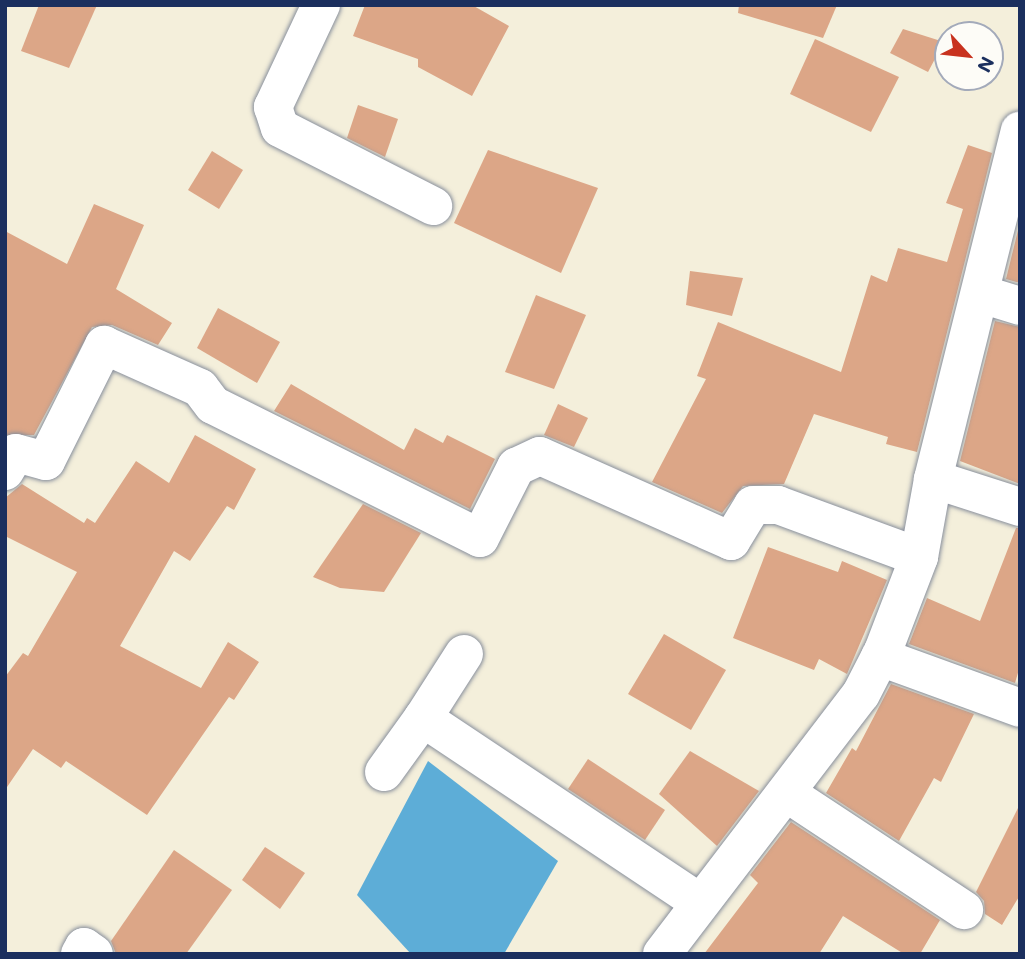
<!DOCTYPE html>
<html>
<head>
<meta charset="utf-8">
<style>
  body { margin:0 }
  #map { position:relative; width:1025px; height:959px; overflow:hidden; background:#f4efdb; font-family:Mali,sans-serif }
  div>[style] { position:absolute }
  .water>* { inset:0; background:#5dadd7 }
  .building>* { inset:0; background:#dca687 }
  .roads { filter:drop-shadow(0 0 2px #888f9c) drop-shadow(0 0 2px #888f9c) }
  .minor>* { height:38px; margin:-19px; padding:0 19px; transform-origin:19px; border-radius:19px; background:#fff }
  span { translate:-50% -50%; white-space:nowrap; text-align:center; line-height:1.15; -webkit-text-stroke:5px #fdfcf7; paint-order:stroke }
  .frame { position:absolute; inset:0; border:7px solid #1b2f5e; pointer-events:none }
  .north { position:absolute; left:934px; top:21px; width:70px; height:70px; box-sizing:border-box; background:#fdfcf7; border:2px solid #a3aaba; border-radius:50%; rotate:117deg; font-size:19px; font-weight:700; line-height:28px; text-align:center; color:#1b2f5e }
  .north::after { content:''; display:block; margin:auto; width:24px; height:32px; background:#c8321e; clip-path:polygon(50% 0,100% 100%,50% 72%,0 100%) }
</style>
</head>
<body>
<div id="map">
  <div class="water">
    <i style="clip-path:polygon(428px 761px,558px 861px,504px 954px,411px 954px,357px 895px)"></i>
  </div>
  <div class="building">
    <i style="clip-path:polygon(39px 5px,97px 5px,69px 68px,21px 51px)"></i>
    <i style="clip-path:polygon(365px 5px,472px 5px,509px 26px,472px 96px,418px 67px,418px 59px,353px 36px)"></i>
    <i style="clip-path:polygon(739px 5px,837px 5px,823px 38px,738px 13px)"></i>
    <i style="clip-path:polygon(903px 29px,944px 42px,928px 72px,890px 53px)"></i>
    <i style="clip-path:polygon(815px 39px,899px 77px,871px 132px,790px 94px)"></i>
    <i style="clip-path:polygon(358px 105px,398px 119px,385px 157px,347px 138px)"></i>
    <i style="clip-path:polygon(968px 145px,992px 153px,917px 452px,886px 444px,888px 437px,814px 414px,784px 484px,743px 486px,722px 513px,652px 482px,706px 379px,697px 376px,718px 322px,841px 372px,871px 275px,887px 282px,898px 248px,947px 262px,963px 209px,946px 203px)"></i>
    <i style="clip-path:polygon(488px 150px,598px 188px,561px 273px,454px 223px)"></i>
    <i style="clip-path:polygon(212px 151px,243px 170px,219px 209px,188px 190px)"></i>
    <i style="clip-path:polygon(94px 204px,144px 225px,116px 289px,172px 323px,158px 345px,112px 325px,92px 327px,34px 435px,5px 435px,5px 231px,67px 264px)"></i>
    <i style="clip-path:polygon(1020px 222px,1020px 283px,1006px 279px)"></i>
    <i style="clip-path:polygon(690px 271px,743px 278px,732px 316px,686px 305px)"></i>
    <i style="clip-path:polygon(536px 295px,586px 315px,554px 389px,505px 372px)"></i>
    <i style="clip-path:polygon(218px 308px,280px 342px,257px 383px,197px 348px)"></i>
    <i style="clip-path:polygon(995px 321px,1020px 327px,1020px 484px,960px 461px)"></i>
    <i style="clip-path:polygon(291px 384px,404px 450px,415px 428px,443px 443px,447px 435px,495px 459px,470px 509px,274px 411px)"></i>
    <i style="clip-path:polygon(558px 404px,588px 418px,574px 447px,544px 435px)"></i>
    <i style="clip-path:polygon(195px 435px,256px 469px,234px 510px,227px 506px,190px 561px,174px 551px,120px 646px,201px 688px,228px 642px,259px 662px,234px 700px,229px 697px,147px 815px,66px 761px,61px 768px,33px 749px,5px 790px,5px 677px,23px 653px,28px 656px,77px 572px,5px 536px,5px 498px,22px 484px,84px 523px,87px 518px,95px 523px,136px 461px,169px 483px)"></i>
    <i style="clip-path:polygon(363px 504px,421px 533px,384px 592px,340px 588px,313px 577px)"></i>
    <i style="clip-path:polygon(1016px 528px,1020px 528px,1020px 666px,1015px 683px,909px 644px,927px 598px,980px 621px)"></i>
    <i style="clip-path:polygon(768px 547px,838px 572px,842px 561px,887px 580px,847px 674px,819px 659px,814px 670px,733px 638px)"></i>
    <i style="clip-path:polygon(664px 634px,726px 670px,691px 730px,628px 694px)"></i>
    <i style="clip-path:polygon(891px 684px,974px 714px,941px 782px,934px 778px,899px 841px,826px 793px,852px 748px,856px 751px)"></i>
    <i style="clip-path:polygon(690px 751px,759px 791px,717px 846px,659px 794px)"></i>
    <i style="clip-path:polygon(588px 759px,665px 810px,645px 840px,568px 789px)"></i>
    <i style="clip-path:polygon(1020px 804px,1020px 895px,1002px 925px,985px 914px,984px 901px,976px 892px)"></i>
    <i style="clip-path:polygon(791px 822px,940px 920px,920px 954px,904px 954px,843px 916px,819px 954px,704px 954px,758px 883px,750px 875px)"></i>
    <i style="clip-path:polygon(265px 847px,305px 873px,280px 909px,242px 880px)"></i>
    <i style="clip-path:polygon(174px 850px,232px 890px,186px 954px,116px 954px,111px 941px)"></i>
  </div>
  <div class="roads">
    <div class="minor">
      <i style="left:321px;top:5px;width:113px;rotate:115.2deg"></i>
      <i style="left:273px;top:107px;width:22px;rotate:72deg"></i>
      <i style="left:280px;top:128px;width:172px;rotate:27deg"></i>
      <i style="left:981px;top:294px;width:41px;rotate:17.1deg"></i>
      <i style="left:5px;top:471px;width:21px;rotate:-59deg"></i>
      <i style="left:16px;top:453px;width:31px;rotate:15deg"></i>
      <i style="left:46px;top:461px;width:130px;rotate:-63.4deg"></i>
      <i style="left:104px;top:345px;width:105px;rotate:24.1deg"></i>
      <i style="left:200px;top:388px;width:21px;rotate:53deg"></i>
      <i style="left:213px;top:405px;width:298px;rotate:26.5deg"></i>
      <i style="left:480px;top:538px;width:80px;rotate:-63.1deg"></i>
      <i style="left:516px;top:467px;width:26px;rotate:-25deg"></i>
      <i style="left:540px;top:456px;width:209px;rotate:24deg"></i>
      <i style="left:731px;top:541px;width:42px;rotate:-58.6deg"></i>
      <i style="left:753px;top:505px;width:25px"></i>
      <i style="left:778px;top:505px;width:150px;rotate:20.2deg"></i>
      <i style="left:933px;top:479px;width:91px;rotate:17.8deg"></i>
      <i style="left:880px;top:657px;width:149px;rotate:20deg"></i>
      <i style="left:423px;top:718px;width:76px;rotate:-57.4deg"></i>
      <i style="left:384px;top:772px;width:67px;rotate:-54.2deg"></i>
      <i style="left:423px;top:718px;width:333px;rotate:33.7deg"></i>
      <i style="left:788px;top:794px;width:211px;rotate:33.4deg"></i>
      <i style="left:80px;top:954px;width:8px;rotate:-60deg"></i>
      <i style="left:84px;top:947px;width:12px;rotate:35deg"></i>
      <i style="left:662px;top:954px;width:327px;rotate:-52.6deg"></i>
      <i style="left:861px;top:694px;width:48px;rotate:-62.9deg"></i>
      <i style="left:883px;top:651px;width:101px;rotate:-69deg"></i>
      <i style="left:919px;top:557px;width:79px;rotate:-79.8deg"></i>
      <i style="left:933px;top:479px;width:359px;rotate:-76deg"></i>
    </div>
  </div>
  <div class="frame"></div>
  <div class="north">N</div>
</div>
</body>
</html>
